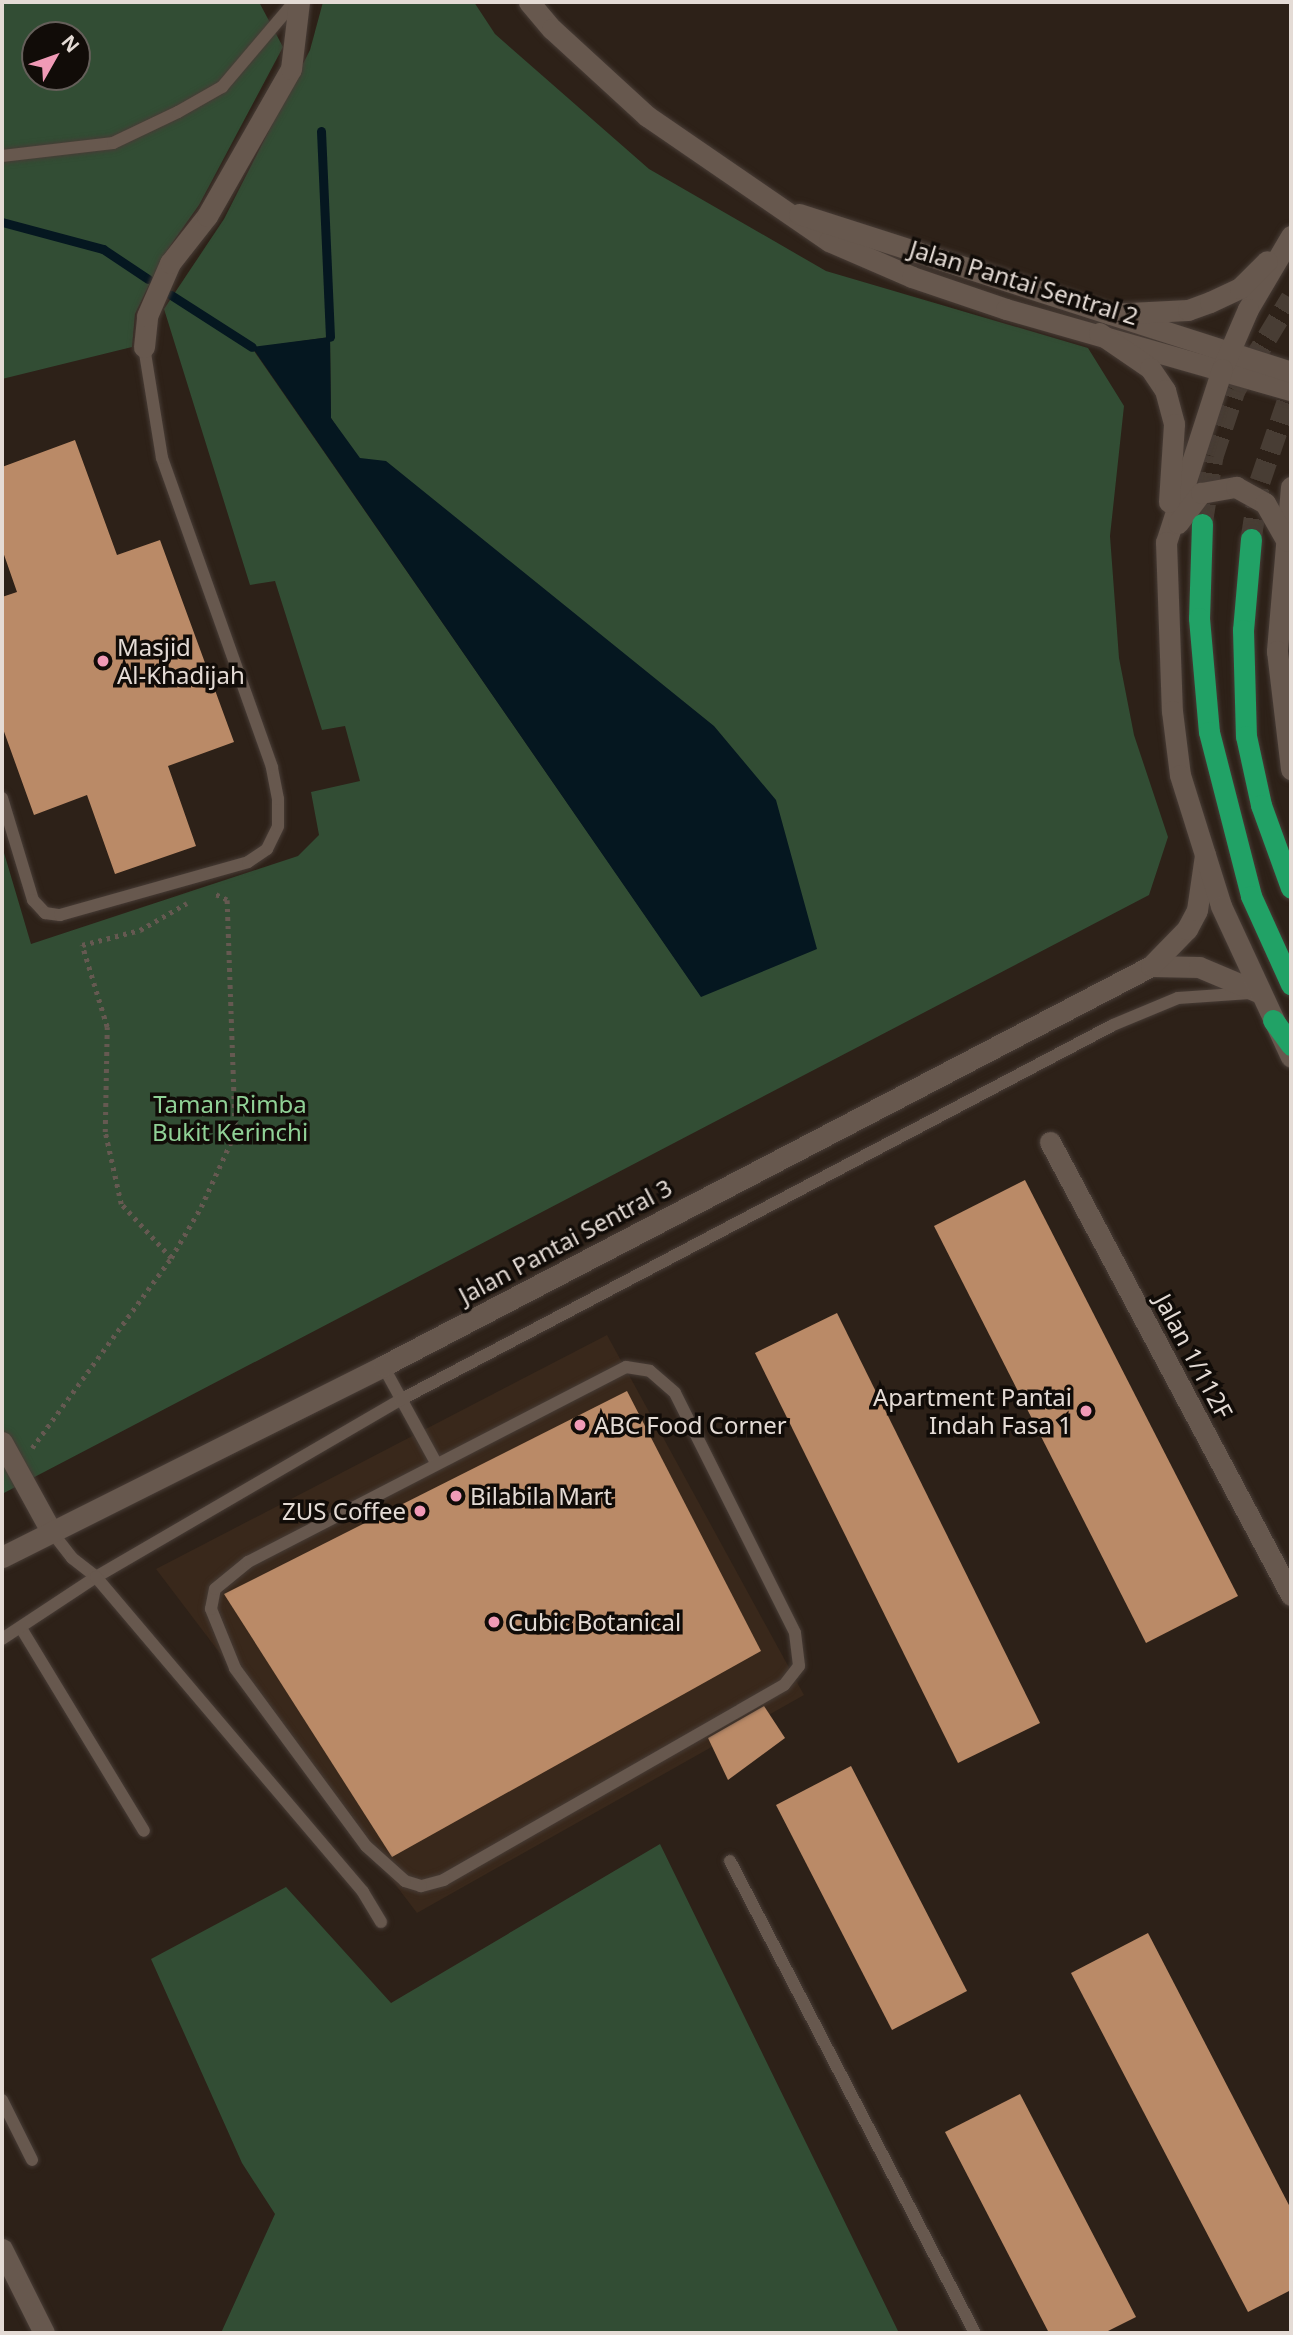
<!DOCTYPE html>
<html>
<head>
<meta charset="utf-8">
<style>
  body { margin:0 }
  #map { position:relative; width:1293px; height:2335px; overflow:hidden; background:#2d2118; font-family:"Noto Sans",sans-serif }
  div>[style] { position:absolute }
  .built>* { inset:0; background:#39281b }
  .green>* { inset:0; background:#324d34 }
  .water>* { inset:0; background:#051720 }
  .stream>* { height:9px; margin:-4.5px; padding:0 4.5px; transform-origin:4.5px; border-radius:4.5px; background:#051720 }
  .building>* { inset:0; background:#ba8a67 }
  .highway-tunnel>* { height:21px; margin-top:-10.5px; transform-origin:0; background:repeating-linear-gradient(90deg,#483d34 0 21px,transparent 0 31px) }
  .path>* { height:4.5px; margin-top:-2.25px; transform-origin:0; background:repeating-linear-gradient(90deg,#655951 0 3.5px,transparent 0 8.5px) }
  .roads { filter:drop-shadow(0 0 2px #473c36) drop-shadow(0 0 2px #473c36) }
  .lane>* { height:12px; margin:-6px; padding:0 6px; transform-origin:6px; border-radius:6px; background:#67584e }
  .street>* { height:21px; margin:-10.5px; padding:0 10.5px; transform-origin:10.5px; border-radius:10.5px; background:#67584e }
  .secondary>* { height:21px; margin:-10.5px; padding:0 10.5px; transform-origin:10.5px; border-radius:10.5px; background:#67584e }
  .highway>* { height:21px; margin:-10.5px; padding:0 10.5px; transform-origin:10.5px; border-radius:10.5px; background:#21a266 }
  .dots>* { width:19px; height:19px; translate:-50% -50%; box-sizing:border-box; border:4px solid #110c08; border-radius:50% }
  span { translate:-50% -50%; white-space:nowrap; text-align:center; line-height:1.15; -webkit-text-stroke:7px #110c08; paint-order:stroke }
  .street-label { font-size:24px; color:#e4dbd5 }
  .poi-label { font-size:24px; color:#e4dbd5 }
  .left { translate:0 -50%; text-align:left }
  .right { translate:-100% -50%; text-align:right }
  .park-label { font-size:24px; color:#90d196 }
  .frame { position:absolute; inset:0; border:4px solid #e4dbd5; pointer-events:none }
  .north { position:absolute; left:21px; top:21px; width:70px; height:70px; box-sizing:border-box; background:#110c08; border:2px solid #655f5a; border-radius:50%; rotate:50deg; font-size:19px; font-weight:700; line-height:28px; text-align:center; color:#e4dbd5 }
  .north::after { content:''; display:block; margin:auto; width:24px; height:32px; background:#f09ab6; clip-path:polygon(50% 0,100% 100%,50% 72%,0 100%) }
</style>
</head>
<body>
<div id="map">
  <div class="built">
    <i style="clip-path:polygon(607px 1335px,804px 1695px,417px 1913px,156px 1569px)"></i>
  </div>
  <div class="green">
    <i style="clip-path:polygon(evenodd,2px 2px,259px 2px,283px 47px,199px 205px,163px 256px,135px 314px,132px 347px,2px 379px,2px 2px,35px 35px,77px 35px,77px 77px,35px 77px,35px 35px)"></i>
    <i style="clip-path:polygon(evenodd,323px 2px,474px 2px,495px 34px,649px 169px,826px 271px,1088px 348px,1124px 406px,1110px 536px,1119px 658px,1134px 735px,1168px 837px,1149px 895px,2px 1494px,2px 846px,31px 944px,298px 856px,319px 835px,311px 792px,360px 781px,345px 726px,322px 730px,275px 581px,250px 585px,164px 309px,224px 219px,310px 50px,323px 2px,330px 337px,331px 418px,701px 996px,252px 348px,330px 337px)"></i>
    <i style="clip-path:polygon(660px 1844px,898px 2331px,221px 2333px,275px 2214px,242px 2163px,151px 1959px,286px 1887px,391px 2003px)"></i>
  </div>
  <div class="water">
    <i style="clip-path:polygon(330px 337px,331px 418px,360px 458px,386px 461px,714px 726px,776px 800px,817px 949px,701px 997px,252px 347px)"></i>
  </div>
  <div class="stream">
    <i style="left:321px;top:131px;width:206px;rotate:87.5deg"></i>
    <i style="left:2px;top:222px;width:105px;rotate:15deg"></i>
    <i style="left:103px;top:249px;width:54px;rotate:33.7deg"></i>
    <i style="left:171px;top:295px;width:96px;rotate:32.7deg"></i>
  </div>
  <div class="building">
    <i style="clip-path:polygon(75px 440px,117px 555px,160px 540px,234px 742px,168px 766px,196px 846px,115px 874px,87px 795px,34px 815px,2px 726px,2px 597px,17px 592px,2px 549px,2px 467px)"></i>
    <i style="clip-path:polygon(1025px 1180px,1238px 1596px,1146px 1643px,934px 1226px)"></i>
    <i style="clip-path:polygon(837px 1313px,1040px 1723px,958px 1763px,755px 1353px)"></i>
    <i style="clip-path:polygon(627px 1391px,761px 1651px,392px 1857px,224px 1594px)"></i>
    <i style="clip-path:polygon(764px 1706px,785px 1738px,728px 1780px,708px 1738px)"></i>
    <i style="clip-path:polygon(851px 1766px,967px 1991px,892px 2030px,776px 1805px)"></i>
    <i style="clip-path:polygon(1148px 1933px,1291px 2209px,1291px 2290px,1248px 2312px,1071px 1973px)"></i>
    <i style="clip-path:polygon(1020px 2094px,1136px 2317px,1104px 2333px,1049px 2333px,945px 2132px)"></i>
  </div>
  <div class="highway-tunnel">
    <i style="left:1202px;top:524px;width:69px;rotate:-80.8deg"></i>
    <i style="left:1213px;top:456px;width:70px;rotate:-71.6deg"></i>
    <i style="left:1235px;top:390px;width:108px;rotate:-58.7deg"></i>
    <i style="left:1251px;top:539px;width:59px;rotate:-81.2deg"></i>
    <i style="left:1260px;top:481px;width:96px;rotate:-71.2deg"></i>
  </div>
  <div class="path">
    <i style="left:171px;top:1258px;width:59px;rotate:-59.5deg"></i>
    <i style="left:201px;top:1207px;width:81px;rotate:-65.3deg"></i>
    <i style="left:235px;top:1133px;width:233px;rotate:-92deg"></i>
    <i style="left:227px;top:900px;width:14px;rotate:-155deg"></i>
    <i style="left:32px;top:1448px;width:235px;rotate:-53.8deg"></i>
    <i style="left:171px;top:1258px;width:74px;rotate:-132.8deg"></i>
    <i style="left:121px;top:1204px;width:74px;rotate:-102.5deg"></i>
    <i style="left:105px;top:1132px;width:105px;rotate:-88.9deg"></i>
    <i style="left:107px;top:1027px;width:86px;rotate:-107deg"></i>
    <i style="left:82px;top:945px;width:60px;rotate:-14.5deg"></i>
    <i style="left:140px;top:930px;width:54px;rotate:-29.9deg"></i>
  </div>
  <div class="roads">
    <div class="lane">
      <i style="left:2px;top:156px;width:112px;rotate:-6.7deg"></i>
      <i style="left:113px;top:143px;width:72px;rotate:-25.5deg"></i>
      <i style="left:178px;top:112px;width:51px;rotate:-29.6deg"></i>
      <i style="left:222px;top:87px;width:111px;rotate:-49.7deg"></i>
      <i style="left:2px;top:798px;width:107px;rotate:73.1deg"></i>
      <i style="left:33px;top:900px;width:18px;rotate:47deg"></i>
      <i style="left:45px;top:913px;width:15px;rotate:8deg"></i>
      <i style="left:60px;top:915px;width:195px;rotate:-15.7deg"></i>
      <i style="left:248px;top:862px;width:23px;rotate:-34deg"></i>
      <i style="left:267px;top:849px;width:25px;rotate:-64deg"></i>
      <i style="left:278px;top:826px;width:27px;rotate:-90deg"></i>
      <i style="left:278px;top:799px;width:33px;rotate:-101deg"></i>
      <i style="left:272px;top:767px;width:328px;rotate:-109.6deg"></i>
      <i style="left:162px;top:458px;width:112px;rotate:-99.2deg"></i>
      <i style="left:383px;top:1366px;width:111px;rotate:61.3deg"></i>
      <i style="left:626px;top:1367px;width:24px;rotate:9deg"></i>
      <i style="left:650px;top:1371px;width:33px;rotate:41deg"></i>
      <i style="left:675px;top:1393px;width:268px;rotate:63.4deg"></i>
      <i style="left:795px;top:1633px;width:33px;rotate:83deg"></i>
      <i style="left:799px;top:1666px;width:24px;rotate:128deg"></i>
      <i style="left:784px;top:1685px;width:392px;rotate:150.2deg"></i>
      <i style="left:444px;top:1880px;width:24px;rotate:165deg"></i>
      <i style="left:421px;top:1886px;width:17px;rotate:-163deg"></i>
      <i style="left:405px;top:1881px;width:52px;rotate:-138.1deg"></i>
      <i style="left:366px;top:1846px;width:221px;rotate:-126.4deg"></i>
      <i style="left:235px;top:1668px;width:64px;rotate:-112.1deg"></i>
      <i style="left:211px;top:1609px;width:20px;rotate:-79deg"></i>
      <i style="left:215px;top:1589px;width:43px;rotate:-39.3deg"></i>
      <i style="left:248px;top:1562px;width:425px;rotate:-27.3deg"></i>
      <i style="left:51px;top:1531px;width:34px;rotate:52deg"></i>
      <i style="left:72px;top:1558px;width:31px;rotate:38deg"></i>
      <i style="left:96px;top:1577px;width:352px;rotate:-30.2deg"></i>
      <i style="left:400px;top:1400px;width:806px;rotate:-27.74deg"></i>
      <i style="left:1113px;top:1025px;width:70px;rotate:-22.6deg"></i>
      <i style="left:1178px;top:998px;width:72px;rotate:-4deg"></i>
      <i style="left:21px;top:1628px;width:237px;rotate:58.8deg"></i>
      <i style="left:2px;top:1639px;width:113px;rotate:-33.4deg"></i>
      <i style="left:96px;top:1577px;width:413px;rotate:49.7deg"></i>
      <i style="left:363px;top:1892px;width:35px;rotate:59deg"></i>
      <i style="left:730px;top:1861px;width:532px;rotate:62.57deg"></i>
      <i style="left:2px;top:2100px;width:67px;rotate:63.4deg"></i>
    </div>
    <div class="street">
      <i style="left:529px;top:2px;width:35px;rotate:50deg"></i>
      <i style="left:552px;top:29px;width:129px;rotate:42.5deg"></i>
      <i style="left:647px;top:116px;width:221px;rotate:34.5deg"></i>
      <i style="left:829px;top:241px;width:90px;rotate:23.4deg"></i>
      <i style="left:912px;top:277px;width:99px;rotate:18.8deg"></i>
      <i style="left:1006px;top:309px;width:296px;rotate:15.9deg"></i>
      <i style="left:799px;top:214px;width:517px;rotate:17.8deg"></i>
      <i style="left:144px;top:347px;width:31px;rotate:-84deg"></i>
      <i style="left:147px;top:316px;width:58px;rotate:-66.5deg"></i>
      <i style="left:170px;top:263px;width:60px;rotate:-51.8deg"></i>
      <i style="left:207px;top:216px;width:169px;rotate:-60.3deg"></i>
      <i style="left:291px;top:69px;width:67px;rotate:-83.2deg"></i>
      <i style="left:1151px;top:966px;width:48px;rotate:1.2deg"></i>
      <i style="left:1199px;top:967px;width:67px;rotate:22.8deg"></i>
      <i style="left:1050px;top:1142px;width:513px;rotate:61.99deg"></i>
      <i style="left:2px;top:1442px;width:102px;rotate:61.2deg"></i>
      <i style="left:2px;top:1557px;width:426px;rotate:-26.6deg"></i>
      <i style="left:383px;top:1366px;width:866px;rotate:-27.51deg"></i>
      <i style="left:1151px;top:966px;width:52px;rotate:-45.8deg"></i>
      <i style="left:1187px;top:929px;width:21px;rotate:-62deg"></i>
      <i style="left:1197px;top:910px;width:56px;rotate:-81.7deg"></i>
      <i style="left:2px;top:2249px;width:94px;rotate:63.4deg"></i>
    </div>
    <div class="secondary">
      <i style="left:1291px;top:236px;width:85px;rotate:120.5deg"></i>
      <i style="left:1248px;top:309px;width:65px;rotate:113.4deg"></i>
      <i style="left:1222px;top:369px;width:182px;rotate:107.9deg"></i>
      <i style="left:1166px;top:542px;width:169px;rotate:88deg"></i>
      <i style="left:1172px;top:711px;width:64px;rotate:82.9deg"></i>
      <i style="left:1180px;top:775px;width:137px;rotate:72.6deg"></i>
      <i style="left:1221px;top:906px;width:166px;rotate:65.1deg"></i>
      <i style="left:1110px;top:314px;width:78px;rotate:-2.9deg"></i>
      <i style="left:1188px;top:310px;width:23px;rotate:-20deg"></i>
      <i style="left:1210px;top:302px;width:33px;rotate:-25deg"></i>
      <i style="left:1240px;top:288px;width:38px;rotate:-45deg"></i>
      <i style="left:1099px;top:333px;width:62px;rotate:34.5deg"></i>
      <i style="left:1150px;top:368px;width:27px;rotate:56deg"></i>
      <i style="left:1165px;top:390px;width:35px;rotate:75deg"></i>
      <i style="left:1174px;top:424px;width:78px;rotate:93.7deg"></i>
      <i style="left:1291px;top:487px;width:165px;rotate:94.9deg"></i>
      <i style="left:1277px;top:651px;width:119px;rotate:83.2deg"></i>
      <i style="left:1178px;top:523px;width:38px;rotate:-53deg"></i>
      <i style="left:1201px;top:493px;width:36px;rotate:-10deg"></i>
      <i style="left:1236px;top:487px;width:33px;rotate:29deg"></i>
      <i style="left:1265px;top:503px;width:43px;rotate:60.4deg"></i>
    </div>
    <div class="highway">
      <i style="left:1202px;top:524px;width:94px;rotate:91.8deg"></i>
      <i style="left:1199px;top:618px;width:114px;rotate:85deg"></i>
      <i style="left:1209px;top:732px;width:169px;rotate:75.6deg"></i>
      <i style="left:1251px;top:896px;width:97px;rotate:65.6deg"></i>
      <i style="left:1251px;top:539px;width:91px;rotate:95deg"></i>
      <i style="left:1243px;top:630px;width:106px;rotate:88.4deg"></i>
      <i style="left:1246px;top:736px;width:71px;rotate:77.7deg"></i>
      <i style="left:1261px;top:805px;width:88px;rotate:70.1deg"></i>
      <i style="left:1273px;top:1020px;width:31px;rotate:54deg"></i>
    </div>
  </div>
  <div class="dots">
    <i style="left:103px;top:661px;background:#f09ab6"></i>
    <i style="left:1086px;top:1411px;background:#f09ab6"></i>
    <i style="left:580px;top:1425px;background:#f09ab6"></i>
    <i style="left:456px;top:1496px;background:#f09ab6"></i>
    <i style="left:420px;top:1511px;background:#f09ab6"></i>
    <i style="left:494px;top:1622px;background:#f09ab6"></i>
  </div>
  <div class="street-label">
    <span style="left:1024px;top:282px;rotate:17deg">Jalan Pantai Sentral 2</span>
    <span style="left:565px;top:1241px;rotate:-28deg">Jalan Pantai Sentral 3</span>
    <span style="left:1194px;top:1356px;rotate:62deg">Jalan 1/112F</span>
  </div>
  <div class="poi-label">
    <span class="left" style="left:117px;top:661px">Masjid<br>Al-Khadijah</span>
    <span class="right" style="left:1072px;top:1411px">Apartment Pantai<br>Indah Fasa 1</span>
    <span class="left" style="left:594px;top:1425px">ABC Food Corner</span>
    <span class="left" style="left:470px;top:1496px">Bilabila Mart</span>
    <span class="right" style="left:406px;top:1511px">ZUS Coffee</span>
    <span class="left" style="left:508px;top:1622px">Cubic Botanical</span>
  </div>
  <div class="park-label">
    <span style="left:230px;top:1118px">Taman Rimba<br>Bukit Kerinchi</span>
  </div>
  <div class="frame"></div>
  <div class="north">N</div>
</div>
</body>
</html>
